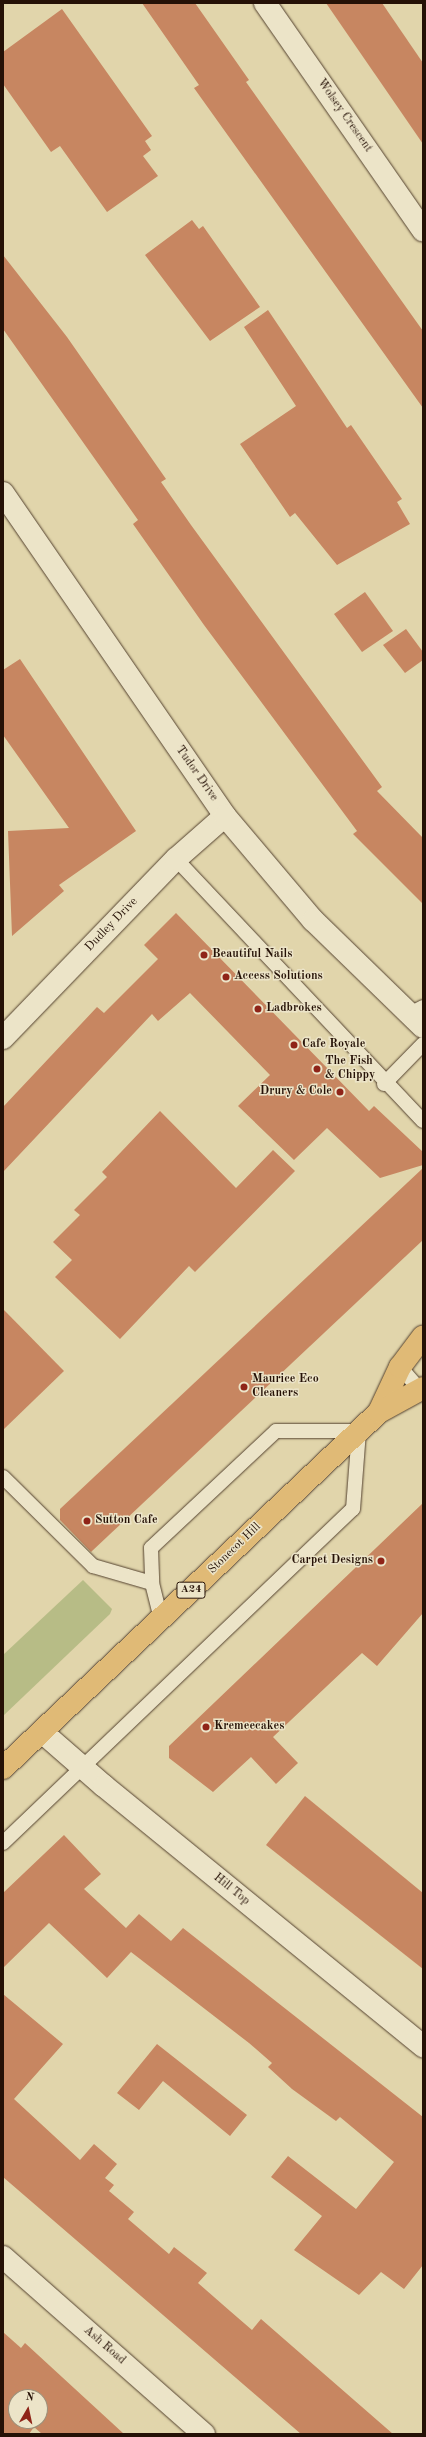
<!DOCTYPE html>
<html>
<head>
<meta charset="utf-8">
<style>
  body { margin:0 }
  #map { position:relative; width:426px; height:2437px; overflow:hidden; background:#e1d5ab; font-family:"Old Standard TT",serif }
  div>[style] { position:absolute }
  .green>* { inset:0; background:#b7bc86 }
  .building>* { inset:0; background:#c78661 }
  .roads { filter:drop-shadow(0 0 1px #54422f) drop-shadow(0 0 1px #54422f) }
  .lane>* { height:14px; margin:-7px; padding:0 7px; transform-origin:7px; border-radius:7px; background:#ece4c8 }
  .street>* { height:22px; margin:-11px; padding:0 11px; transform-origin:11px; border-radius:11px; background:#ece4c8 }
  .secondary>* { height:22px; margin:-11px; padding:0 11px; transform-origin:11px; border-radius:11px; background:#ece4c8 }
  .highway>* { height:22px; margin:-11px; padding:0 11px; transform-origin:11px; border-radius:11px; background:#e0ba76 }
  .dots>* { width:11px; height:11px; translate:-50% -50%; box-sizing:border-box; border:2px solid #ece4c8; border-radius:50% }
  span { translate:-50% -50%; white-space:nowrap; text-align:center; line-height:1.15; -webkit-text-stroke:3px #ece4c8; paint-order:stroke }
  .shield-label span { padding:1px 3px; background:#ece4c8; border:1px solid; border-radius:3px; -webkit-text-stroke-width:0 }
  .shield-label { font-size:11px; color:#251106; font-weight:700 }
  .street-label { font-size:12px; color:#251106 }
  .poi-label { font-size:12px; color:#251106; font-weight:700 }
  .left { translate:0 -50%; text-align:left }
  .right { translate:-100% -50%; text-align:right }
  .frame { position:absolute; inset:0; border:4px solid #251106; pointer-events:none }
  .north { position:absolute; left:8px; top:2389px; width:40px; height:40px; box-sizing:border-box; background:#ece4c8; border:1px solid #9c907a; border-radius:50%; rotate:9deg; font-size:11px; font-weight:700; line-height:16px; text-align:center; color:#251106 }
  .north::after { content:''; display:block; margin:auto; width:14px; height:18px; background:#8f2418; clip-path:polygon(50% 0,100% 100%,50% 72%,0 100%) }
</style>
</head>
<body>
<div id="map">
  <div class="green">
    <i style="clip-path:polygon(83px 1580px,112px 1609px,110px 1614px,3px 1716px,3px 1655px)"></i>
  </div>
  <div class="building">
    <i style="clip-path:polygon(142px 3px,195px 3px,249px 80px,246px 82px,423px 331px,423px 408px,194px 88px,199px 85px)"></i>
    <i style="clip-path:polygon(326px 3px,382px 3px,423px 63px,423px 144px)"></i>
    <i style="clip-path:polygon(62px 9px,152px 136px,145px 141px,151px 150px,143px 156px,158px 176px,107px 212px,60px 146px,51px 152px,3px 84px,3px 52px)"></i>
    <i style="clip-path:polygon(192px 220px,199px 229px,203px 226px,260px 307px,210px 341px,145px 255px)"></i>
    <i style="clip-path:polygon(3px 255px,67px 337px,166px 479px,161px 482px,191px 525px,382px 787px,377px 791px,423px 838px,423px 904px,353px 834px,357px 831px,204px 625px,133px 524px,138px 520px,3px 329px)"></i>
    <i style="clip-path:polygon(268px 310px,347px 428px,351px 425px,402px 499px,397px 502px,410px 524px,337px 565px,295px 513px,290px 517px,240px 444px,296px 406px,244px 327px)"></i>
    <i style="clip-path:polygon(365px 592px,393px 631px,362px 652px,334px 614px)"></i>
    <i style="clip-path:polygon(406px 629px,423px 652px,423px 660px,405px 673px,383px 645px)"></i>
    <i style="clip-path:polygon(20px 659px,136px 831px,59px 885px,64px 891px,12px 936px,8px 831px,69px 828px,3px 735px,3px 670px)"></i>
    <i style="clip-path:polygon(176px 913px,369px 1111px,374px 1106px,423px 1152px,423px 1165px,380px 1178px,327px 1128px,294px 1160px,238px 1106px,270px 1075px,190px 993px,158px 1021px,152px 1014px,3px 1172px,3px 1107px,97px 1007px,104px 1013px,158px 959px,144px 945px)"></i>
    <i style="clip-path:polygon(160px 1111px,236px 1188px,273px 1150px,295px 1171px,195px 1272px,189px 1266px,120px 1339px,55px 1277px,72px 1260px,53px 1242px,80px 1215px,74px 1210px,107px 1177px,102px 1172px)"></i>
    <i style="clip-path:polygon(423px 1168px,423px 1240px,91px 1552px,60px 1520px,60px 1509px)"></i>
    <i style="clip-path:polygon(3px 1309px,64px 1371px,3px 1430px)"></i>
    <i style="clip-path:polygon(423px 1503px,423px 1613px,377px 1666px,362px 1653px,273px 1737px,298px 1763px,276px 1784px,251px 1757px,213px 1792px,169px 1758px,169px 1746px)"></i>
    <i style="clip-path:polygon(305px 1796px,423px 1893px,423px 1969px,266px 1845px)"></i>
    <i style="clip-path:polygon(64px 1835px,101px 1874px,84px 1889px,126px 1928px,139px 1914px,171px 1941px,183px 1928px,423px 2117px,423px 2265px,404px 2289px,381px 2272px,359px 2295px,294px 2250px,322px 2216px,271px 2177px,288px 2156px,356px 2209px,394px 2162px,340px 2117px,336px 2121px,292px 2089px,268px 2067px,272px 2063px,249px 2043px,131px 1952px,107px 1978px,49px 1923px,3px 1968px,3px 1893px)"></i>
    <i style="clip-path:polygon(3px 1994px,63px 2044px,14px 2099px,80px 2160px,94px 2144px,117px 2164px,105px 2178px,114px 2185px,109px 2191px,134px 2212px,128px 2219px,169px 2254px,174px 2247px,207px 2273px,198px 2283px,230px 2311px,252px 2330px,261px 2319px,393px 2434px,301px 2434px,3px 2177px)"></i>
    <i style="clip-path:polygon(157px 2044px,247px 2115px,230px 2136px,163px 2081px,139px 2110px,117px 2093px)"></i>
    <i style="clip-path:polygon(evenodd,3px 2332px,21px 2348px,25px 2343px,124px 2434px,42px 2434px,34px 2427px,29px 2434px,3px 2434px,3px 2332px,16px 2397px,40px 2397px,40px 2421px,16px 2421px,16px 2397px)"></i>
  </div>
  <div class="roads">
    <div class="lane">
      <i style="left:176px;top:859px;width:360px;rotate:46.7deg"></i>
      <i style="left:410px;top:1014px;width:15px;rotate:-28deg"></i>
      <i style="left:384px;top:1084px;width:56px;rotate:-45.7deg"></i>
      <i style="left:400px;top:1367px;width:35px;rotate:49deg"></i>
      <i style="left:3px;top:1477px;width:127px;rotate:44.7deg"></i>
      <i style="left:93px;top:1566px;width:61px;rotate:16.1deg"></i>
      <i style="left:3px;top:1843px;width:484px;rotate:-43.7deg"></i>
      <i style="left:353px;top:1509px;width:78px;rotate:-85.6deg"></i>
      <i style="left:359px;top:1431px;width:83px;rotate:180deg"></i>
      <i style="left:276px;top:1431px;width:171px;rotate:136.9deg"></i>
      <i style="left:151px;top:1548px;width:35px;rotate:88deg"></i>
      <i style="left:152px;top:1583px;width:37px;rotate:76deg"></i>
    </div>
    <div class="street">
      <i style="left:265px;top:3px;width:277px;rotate:55.2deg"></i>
      <i style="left:3px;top:1038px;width:249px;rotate:-46deg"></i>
      <i style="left:176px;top:859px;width:65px;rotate:-41.3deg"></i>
      <i style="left:42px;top:1732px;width:82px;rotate:41.1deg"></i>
      <i style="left:104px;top:1786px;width:412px;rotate:39.2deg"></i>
      <i style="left:3px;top:2257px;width:268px;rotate:41.4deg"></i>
    </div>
    <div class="secondary">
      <i style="left:3px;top:493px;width:392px;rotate:55.5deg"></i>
      <i style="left:225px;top:816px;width:136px;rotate:49.8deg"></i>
      <i style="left:313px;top:920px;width:153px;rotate:44.2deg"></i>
    </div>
    <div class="highway">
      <i style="left:379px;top:1412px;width:50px;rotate:-65deg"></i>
      <i style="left:400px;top:1367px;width:38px;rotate:-53deg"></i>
      <i style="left:3px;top:1768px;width:518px;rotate:-43.43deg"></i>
      <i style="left:379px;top:1412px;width:50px;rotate:-28.6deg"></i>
    </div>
  </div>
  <div class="dots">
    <i style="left:204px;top:955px;background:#8f2418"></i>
    <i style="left:226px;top:977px;background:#8f2418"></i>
    <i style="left:258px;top:1009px;background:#8f2418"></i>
    <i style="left:294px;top:1045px;background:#8f2418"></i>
    <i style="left:317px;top:1069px;background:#8f2418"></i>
    <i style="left:340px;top:1092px;background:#8f2418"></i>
    <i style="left:244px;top:1387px;background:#8f2418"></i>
    <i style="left:87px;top:1521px;background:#8f2418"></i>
    <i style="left:381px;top:1561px;background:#8f2418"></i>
    <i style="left:206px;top:1727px;background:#8f2418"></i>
  </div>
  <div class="shield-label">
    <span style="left:191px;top:1590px">A24</span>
  </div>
  <div class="street-label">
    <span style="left:344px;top:116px;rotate:55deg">Wolsey Crescent</span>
    <span style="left:196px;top:774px;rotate:55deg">Tudor Drive</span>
    <span style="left:112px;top:925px;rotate:-46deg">Dudley Drive</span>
    <span style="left:235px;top:1549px;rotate:-44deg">Stonecot Hill</span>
    <span style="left:231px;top:1890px;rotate:39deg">Hill Top</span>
    <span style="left:104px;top:2346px;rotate:41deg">Ash Road</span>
  </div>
  <div class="poi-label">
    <span class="left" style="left:212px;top:955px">Beautiful Nails</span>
    <span class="left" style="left:234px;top:977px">Access Solutions</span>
    <span class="left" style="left:266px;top:1009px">Ladbrokes</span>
    <span class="left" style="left:302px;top:1045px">Cafe Royale</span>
    <span class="left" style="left:325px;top:1069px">The Fish<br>&amp; Chippy</span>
    <span class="right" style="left:332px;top:1092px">Drury &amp; Cole</span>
    <span class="left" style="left:252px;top:1387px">Maurice Eco<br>Cleaners</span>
    <span class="left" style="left:95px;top:1521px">Sutton Cafe</span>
    <span class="right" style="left:373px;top:1561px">Carpet Designs</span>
    <span class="left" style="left:214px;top:1727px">Kremeecakes</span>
  </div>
  <div class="frame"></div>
  <div class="north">N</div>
</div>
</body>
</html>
